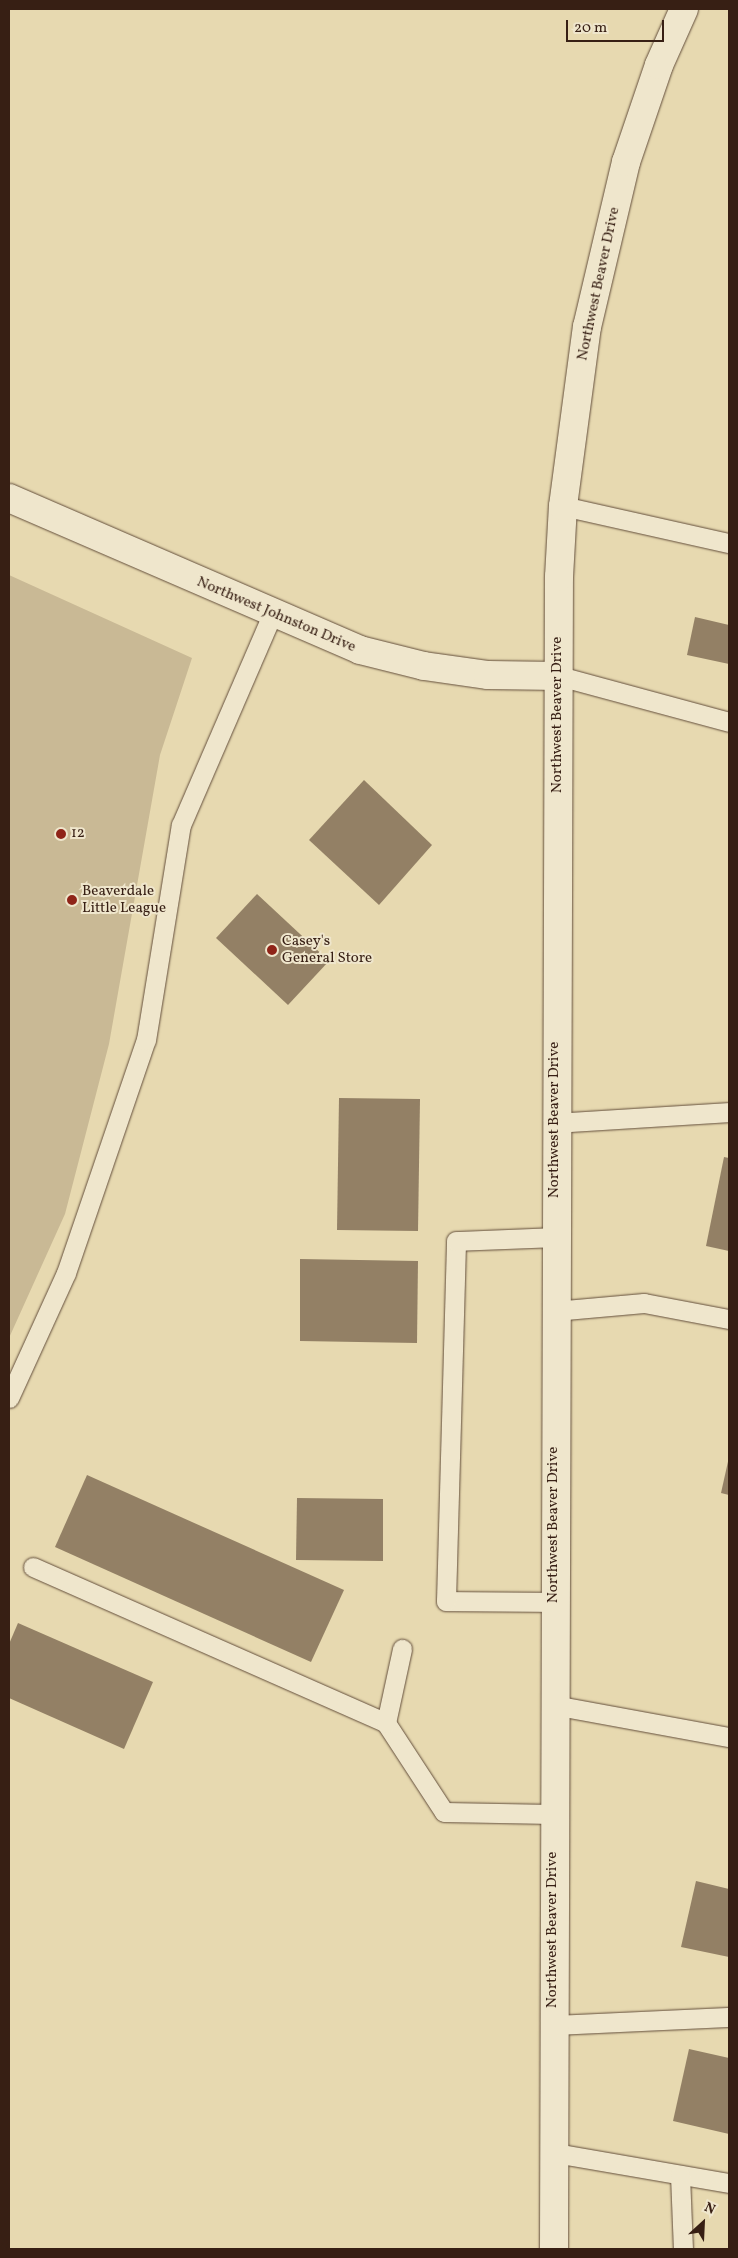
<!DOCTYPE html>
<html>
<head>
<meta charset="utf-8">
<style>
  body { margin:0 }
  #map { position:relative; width:738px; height:2258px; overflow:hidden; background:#e7d9b0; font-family:Vollkorn,serif }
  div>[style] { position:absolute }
  .green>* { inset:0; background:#c9b995 }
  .building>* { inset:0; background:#938065 }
  .roads { filter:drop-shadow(0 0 1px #634e3b) drop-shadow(0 0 1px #634e3b) }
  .lane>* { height:19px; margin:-9.5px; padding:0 9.5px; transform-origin:9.5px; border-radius:9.5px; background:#efe6cc }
  .secondary>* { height:28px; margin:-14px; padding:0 14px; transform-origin:14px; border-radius:14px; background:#efe6cc }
  .dots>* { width:14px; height:14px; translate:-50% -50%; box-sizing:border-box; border:2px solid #efe6cc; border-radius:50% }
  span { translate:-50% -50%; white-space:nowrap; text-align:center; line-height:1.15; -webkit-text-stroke:4px #efe6cc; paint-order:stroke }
  .street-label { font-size:15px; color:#371f14 }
  .poi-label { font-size:15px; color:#371f14 }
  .left { translate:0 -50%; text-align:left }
  .frame { position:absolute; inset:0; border:10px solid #371f14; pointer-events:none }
  .north { position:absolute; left:678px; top:2198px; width:50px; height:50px; -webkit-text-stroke:4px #efe6cc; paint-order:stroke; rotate:25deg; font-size:14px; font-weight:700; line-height:20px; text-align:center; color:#371f14 }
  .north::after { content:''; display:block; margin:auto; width:18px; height:22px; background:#371f14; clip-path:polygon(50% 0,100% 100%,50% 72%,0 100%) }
  .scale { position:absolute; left:566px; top:20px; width:98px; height:22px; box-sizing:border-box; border:2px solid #371f14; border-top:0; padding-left:6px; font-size:15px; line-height:18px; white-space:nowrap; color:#371f14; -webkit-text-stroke:4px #efe6cc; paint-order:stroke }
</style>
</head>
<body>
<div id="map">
  <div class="green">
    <i style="clip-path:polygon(9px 575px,192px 658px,160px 755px,109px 1044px,65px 1214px,9px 1338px)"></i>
  </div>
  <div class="building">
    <i style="clip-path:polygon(695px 617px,729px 625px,729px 664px,687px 655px)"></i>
    <i style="clip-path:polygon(364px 780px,432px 845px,379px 905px,309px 840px)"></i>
    <i style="clip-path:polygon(257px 894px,329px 961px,288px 1005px,216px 938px)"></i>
    <i style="clip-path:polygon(339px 1098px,420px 1099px,418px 1231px,337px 1230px)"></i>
    <i style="clip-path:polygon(724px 1157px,729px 1158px,729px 1251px,706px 1246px)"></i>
    <i style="clip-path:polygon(300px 1259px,418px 1261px,417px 1343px,300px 1341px)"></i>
    <i style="clip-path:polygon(729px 1457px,729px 1495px,721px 1493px)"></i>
    <i style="clip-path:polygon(87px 1475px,344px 1590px,311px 1662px,55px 1547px)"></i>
    <i style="clip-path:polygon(297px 1498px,383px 1499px,383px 1561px,296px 1560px)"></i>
    <i style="clip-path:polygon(18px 1623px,153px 1682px,124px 1749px,9px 1698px,9px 1644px)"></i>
    <i style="clip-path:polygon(696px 1881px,729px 1889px,729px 1957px,681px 1947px)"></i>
    <i style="clip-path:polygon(689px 2049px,729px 2058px,729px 2134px,673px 2121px)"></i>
  </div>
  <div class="roads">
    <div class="lane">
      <i style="left:563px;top:506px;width:170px;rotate:12.6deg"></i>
      <i style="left:559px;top:676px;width:176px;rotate:15.1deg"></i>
      <i style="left:555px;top:1123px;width:174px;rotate:-3.6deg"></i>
      <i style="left:554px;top:1311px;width:90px;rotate:-5.1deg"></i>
      <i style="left:644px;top:1303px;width:86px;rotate:10.7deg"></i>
      <i style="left:9px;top:1398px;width:137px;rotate:-65.5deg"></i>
      <i style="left:66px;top:1273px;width:246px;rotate:-71.1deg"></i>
      <i style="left:146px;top:1040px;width:218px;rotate:-80.8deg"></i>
      <i style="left:181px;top:825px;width:229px;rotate:-66.6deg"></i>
      <i style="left:33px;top:1567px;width:386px;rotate:23.8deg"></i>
      <i style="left:386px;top:1723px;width:106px;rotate:56.9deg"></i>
      <i style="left:444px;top:1812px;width:109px;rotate:1.1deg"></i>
      <i style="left:554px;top:1602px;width:108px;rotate:-179.5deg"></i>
      <i style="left:446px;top:1601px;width:360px;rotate:-88.4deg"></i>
      <i style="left:456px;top:1241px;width:98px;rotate:-2.3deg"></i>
      <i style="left:554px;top:1705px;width:178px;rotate:10.4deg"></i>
      <i style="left:386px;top:1723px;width:76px;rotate:-77.8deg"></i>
      <i style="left:553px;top:2025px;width:176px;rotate:-2.6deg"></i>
      <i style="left:555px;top:2153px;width:177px;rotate:9.8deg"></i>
      <i style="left:680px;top:2175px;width:74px;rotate:87.7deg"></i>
    </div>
    <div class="secondary">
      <i style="left:9px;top:498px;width:382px;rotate:23.4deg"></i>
      <i style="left:360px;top:650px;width:66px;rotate:14deg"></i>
      <i style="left:424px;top:666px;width:65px;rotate:8deg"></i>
      <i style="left:488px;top:675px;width:71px;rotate:0.8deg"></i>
      <i style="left:554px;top:2249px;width:1672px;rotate:-89.83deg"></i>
      <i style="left:559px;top:577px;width:71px;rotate:-86.8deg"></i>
      <i style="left:563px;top:506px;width:181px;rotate:-82.4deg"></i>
      <i style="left:587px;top:327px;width:170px;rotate:-76.7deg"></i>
      <i style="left:626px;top:162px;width:102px;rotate:-71.2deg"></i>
      <i style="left:659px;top:65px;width:61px;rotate:-65.9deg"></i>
    </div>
  </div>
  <div class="dots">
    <i style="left:61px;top:834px;background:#8f2418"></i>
    <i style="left:72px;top:900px;background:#8f2418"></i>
    <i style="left:272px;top:950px;background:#8f2418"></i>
  </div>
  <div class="street-label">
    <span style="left:599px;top:284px;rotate:-78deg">Northwest Beaver Drive</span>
    <span style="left:276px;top:615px;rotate:23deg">Northwest Johnston Drive</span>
    <span style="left:558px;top:715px;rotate:-90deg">Northwest Beaver Drive</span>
    <span style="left:555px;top:1120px;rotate:-90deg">Northwest Beaver Drive</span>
    <span style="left:554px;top:1525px;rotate:-90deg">Northwest Beaver Drive</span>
    <span style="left:553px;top:1930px;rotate:-90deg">Northwest Beaver Drive</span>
  </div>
  <div class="poi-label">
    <span class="left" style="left:71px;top:834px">12</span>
    <span class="left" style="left:82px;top:900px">Beaverdale<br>Little League</span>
    <span class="left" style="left:282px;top:950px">Casey's<br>General Store</span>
  </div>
  <div class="frame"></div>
  <div class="north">N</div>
  <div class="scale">20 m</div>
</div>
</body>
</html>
